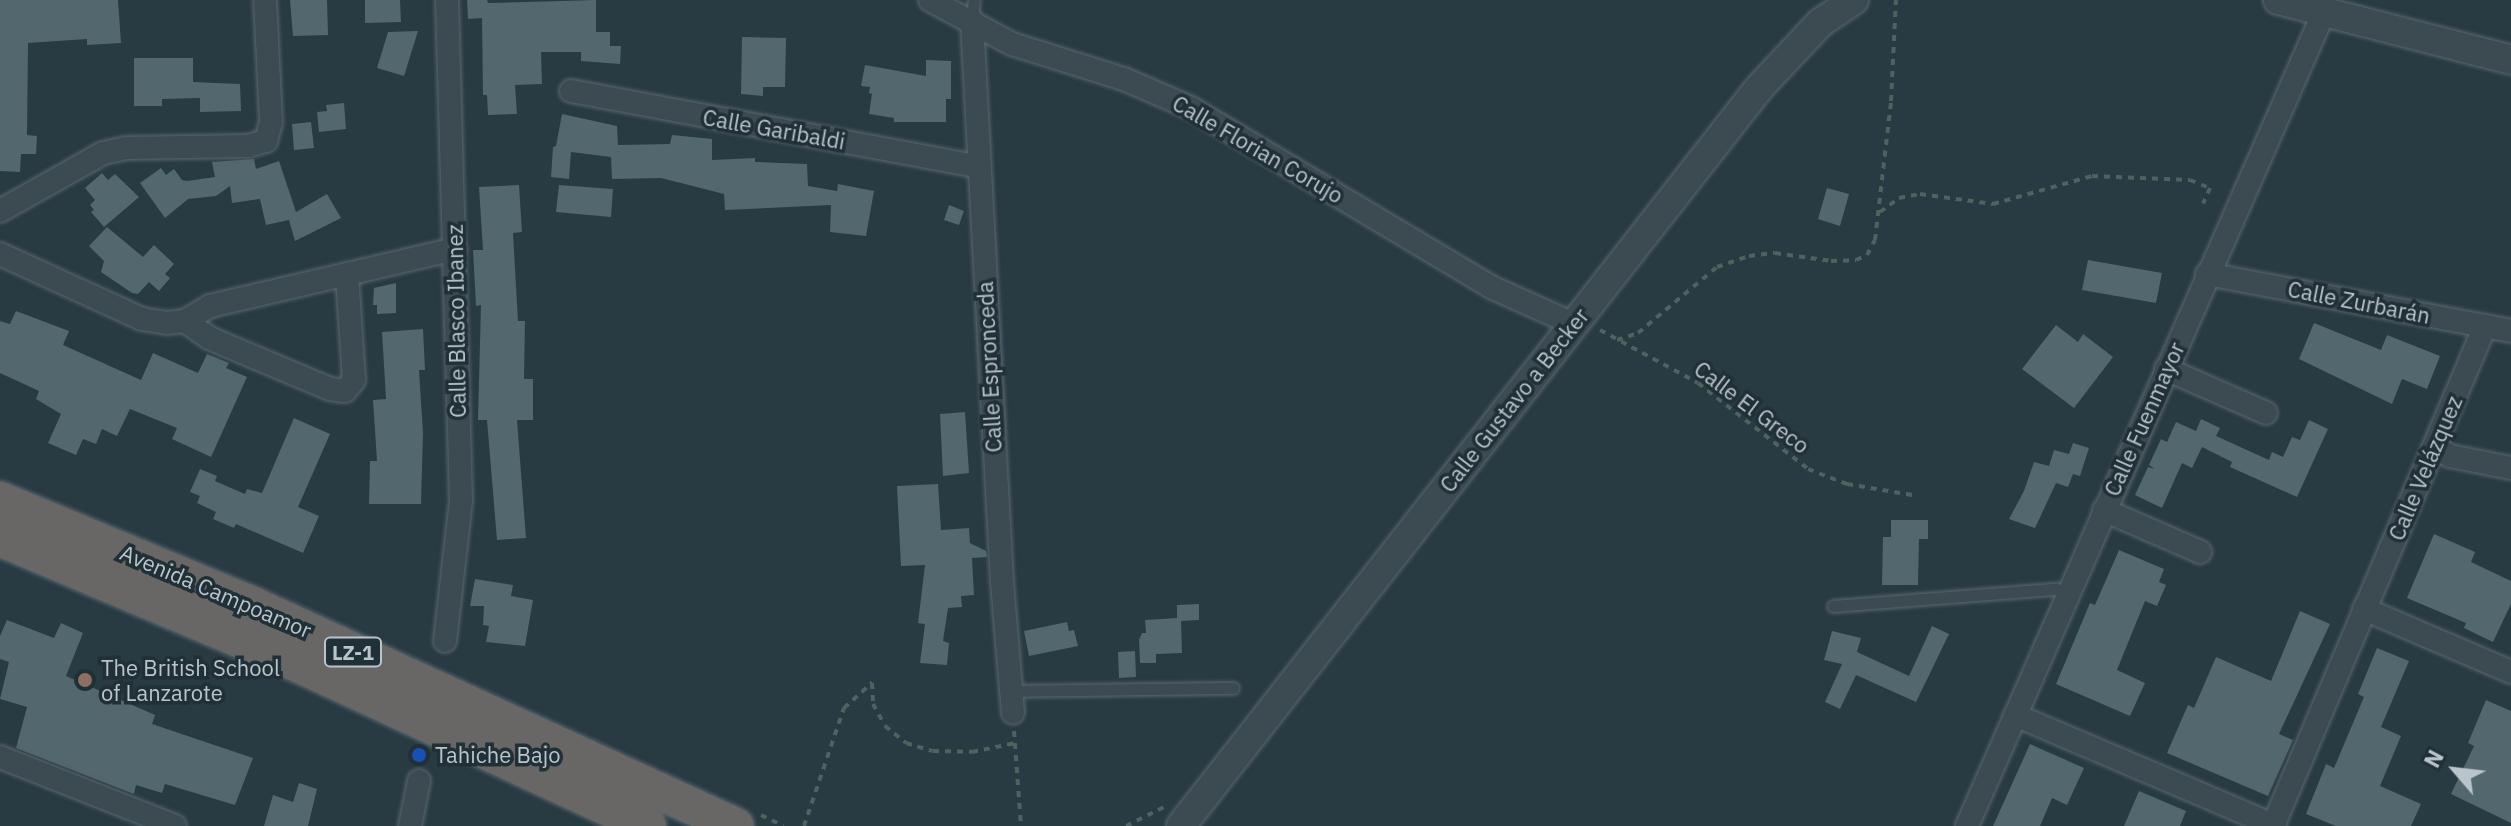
<!DOCTYPE html>
<html>
<head>
<meta charset="utf-8">
<style>
  body { margin:0 }
  #map { position:relative; width:2511px; height:826px; overflow:hidden; background:#283a42; font-family:"IBM Plex Sans",sans-serif }
  div>[style] { position:absolute }
  .building>* { inset:0; background:#53676e }
  .path>* { height:4px; margin-top:-2px; transform-origin:0; background:repeating-linear-gradient(90deg,#4c635f 0 6px,transparent 0 12px) }
  .roads { filter:drop-shadow(0 0 2px #5a686f) drop-shadow(0 0 2px #5a686f) }
  .service>* { height:11px; margin:-5.5px; padding:0 5.5px; transform-origin:5.5px; border-radius:5.5px; background:#3c4a51 }
  .minor>* { height:22px; margin:-11px; padding:0 11px; transform-origin:11px; border-radius:11px; background:#3c4a51 }
  .tertiary>* { height:28px; margin:-14px; padding:0 14px; transform-origin:14px; border-radius:14px; background:#3c4a51 }
  .trunk>* { height:36px; margin:-18px; padding:0 18px; transform-origin:18px; border-radius:18px; background:#686765 }
  .dots>* { width:22px; height:22px; translate:-50% -50%; box-sizing:border-box; border:4px solid #213037; border-radius:50% }
  span { translate:-50% -50%; white-space:nowrap; text-align:center; line-height:1.15; -webkit-text-stroke:7px #213037; paint-order:stroke }
  .shield-label span { padding:2px 6px; background:#213037; border:2px solid; border-radius:6px; -webkit-text-stroke-width:0 }
  .shield-label { font-size:20px; color:#b9c5cb; font-weight:700 }
  .street-label { font-size:22px; color:#b9c5cb }
  .poi-label { font-size:22px; color:#b9c5cb }
  .left { translate:0 -50%; text-align:left }
  .north { position:absolute; left:2415px; top:730px; width:80px; height:80px; -webkit-text-stroke:6px #213037; paint-order:stroke; rotate:298deg; font-size:22px; font-weight:700; line-height:32px; text-align:center; color:#b9c5cb }
  .north::after { content:''; display:block; margin:auto; width:28px; height:36px; background:#b9c5cb; clip-path:polygon(50% 0,100% 100%,50% 72%,0 100%) }
</style>
</head>
<body>
<div id="map">
  <div class="building">
    <i style="clip-path:polygon(0 0,118px 0,121px 43px,87px 45px,87px 39px,28px 43px,27px 135px,37px 136px,36px 154px,21px 154px,20px 172px,0 171px)"></i>
    <i style="clip-path:polygon(290px 0,327px 0,328px 35px,293px 36px)"></i>
    <i style="clip-path:polygon(365px 0,400px 0,401px 22px,365px 23px)"></i>
    <i style="clip-path:polygon(467px 0,487px 0,488px 3px,596px 0,596px 32px,610px 32px,610px 46px,621px 46px,620px 64px,581px 61px,581px 52px,541px 52px,542px 84px,515px 85px,517px 114px,488px 115px,487px 95px,483px 95px,482px 18px,468px 19px)"></i>
    <i style="clip-path:polygon(418px 31px,404px 76px,377px 68px,388px 32px)"></i>
    <i style="clip-path:polygon(742px 37px,786px 38px,785px 87px,763px 87px,763px 96px,741px 94px)"></i>
    <i style="clip-path:polygon(134px 58px,193px 58px,193px 82px,240px 84px,241px 111px,200px 112px,200px 98px,162px 99px,162px 106px,134px 106px)"></i>
    <i style="clip-path:polygon(926px 60px,951px 61px,951px 99px,946px 99px,946px 122px,894px 122px,894px 118px,869px 114px,872px 94px,869px 93px,870px 87px,861px 86px,865px 65px,926px 76px)"></i>
    <i style="clip-path:polygon(344px 103px,346px 129px,319px 132px,317px 112px,327px 111px,326px 105px)"></i>
    <i style="clip-path:polygon(562px 114px,617px 126px,618px 145px,670px 144px,672px 135px,712px 139px,712px 160px,755px 158px,755px 162px,807px 164px,808px 186px,837px 191px,838px 184px,874px 191px,866px 236px,830px 232px,831px 205px,725px 210px,724px 194px,661px 178px,612px 179px,611px 157px,571px 152px,569px 179px,551px 177px,553px 147px,556px 146px)"></i>
    <i style="clip-path:polygon(311px 122px,314px 148px,294px 150px,292px 124px)"></i>
    <i style="clip-path:polygon(254px 159px,256px 169px,279px 161px,296px 212px,327px 194px,341px 218px,295px 241px,289px 220px,266px 225px,260px 199px,232px 203px,230px 186px,216px 196px,188px 199px,165px 218px,140px 183px,161px 168px,166px 175px,174px 169px,182px 180px,187px 181px,215px 177px,212px 162px)"></i>
    <i style="clip-path:polygon(102px 173px,108px 180px,115px 174px,139px 197px,104px 227px,91px 212px,94px 210px,90px 205px,95px 200px,85px 188px)"></i>
    <i style="clip-path:polygon(519px 185px,522px 232px,513px 233px,518px 321px,525px 321px,524px 379px,533px 379px,533px 420px,517px 420px,526px 538px,497px 540px,487px 420px,478px 420px,481px 305px,476px 306px,473px 250px,483px 250px,479px 187px)"></i>
    <i style="clip-path:polygon(559px 185px,613px 189px,611px 217px,556px 212px)"></i>
    <i style="clip-path:polygon(1827px 188px,1849px 194px,1840px 226px,1818px 219px)"></i>
    <i style="clip-path:polygon(949px 205px,964px 211px,959px 225px,944px 220px)"></i>
    <i style="clip-path:polygon(107px 227px,143px 257px,154px 245px,174px 264px,165px 274px,170px 278px,159px 291px,149px 282px,138px 294px,132px 293px,101px 272px,104px 261px,89px 246px)"></i>
    <i style="clip-path:polygon(2088px 260px,2162px 273px,2156px 303px,2082px 290px)"></i>
    <i style="clip-path:polygon(396px 283px,396px 313px,377px 314px,377px 305px,373px 305px,374px 288px)"></i>
    <i style="clip-path:polygon(16px 311px,69px 331px,63px 345px,141px 380px,153px 353px,198px 373px,207px 354px,229px 363px,226px 368px,247px 377px,211px 457px,172px 439px,177px 428px,130px 409px,117px 436px,102px 429px,96px 444px,83px 439px,76px 455px,48px 443px,61px 414px,36px 399px,39px 391px,0 373px,0 321px,10px 324px)"></i>
    <i style="clip-path:polygon(2314px 323px,2381px 350px,2387px 335px,2440px 356px,2427px 389px,2402px 379px,2392px 404px,2299px 359px)"></i>
    <i style="clip-path:polygon(2056px 325px,2078px 342px,2083px 334px,2113px 357px,2074px 408px,2022px 369px)"></i>
    <i style="clip-path:polygon(423px 329px,425px 370px,419px 370px,423px 433px,421px 504px,369px 504px,370px 461px,377px 461px,373px 400px,386px 399px,382px 332px)"></i>
    <i style="clip-path:polygon(965px 412px,969px 473px,943px 476px,940px 414px)"></i>
    <i style="clip-path:polygon(294px 418px,330px 434px,298px 507px,319px 516px,303px 553px,236px 524px,234px 528px,213px 519px,216px 512px,197px 503px,200px 496px,190px 492px,200px 469px,217px 476px,215px 481px,245px 494px,247px 489px,262px 493px)"></i>
    <i style="clip-path:polygon(2201px 419px,2220px 428px,2216px 436px,2269px 460px,2272px 452px,2283px 457px,2292px 437px,2300px 440px,2309px 420px,2328px 429px,2297px 497px,2230px 467px,2232px 462px,2202px 447px,2192px 468px,2182px 463px,2162px 508px,2135px 495px,2148px 467px,2155px 469px,2149px 465px,2161px 439px,2167px 442px,2176px 422px,2196px 431px)"></i>
    <i style="clip-path:polygon(2073px 443px,2089px 448px,2080px 476px,2073px 474px,2068px 487px,2056px 483px,2035px 528px,2009px 519px,2024px 491px,2034px 462px,2049px 466px,2054px 450px,2069px 454px)"></i>
    <i style="clip-path:polygon(938px 484px,941px 530px,969px 528px,970px 543px,986px 551px,987px 557px,972px 558px,974px 595px,961px 596px,962px 607px,948px 608px,943px 641px,949px 643px,947px 665px,920px 663px,925px 624px,918px 623px,925px 565px,901px 566px,897px 486px)"></i>
    <i style="clip-path:polygon(1891px 520px,1928px 520px,1928px 539px,1919px 539px,1918px 585px,1882px 585px,1883px 537px,1891px 537px)"></i>
    <i style="clip-path:polygon(2434px 534px,2475px 552px,2471px 562px,2511px 581px,2511px 604px,2493px 642px,2464px 628px,2466px 623px,2407px 598px)"></i>
    <i style="clip-path:polygon(2119px 550px,2164px 569px,2159px 582px,2166px 585px,2157px 606px,2145px 601px,2117px 670px,2145px 683px,2130px 716px,2056px 684px,2090px 603px,2095px 605px)"></i>
    <i style="clip-path:polygon(475px 579px,513px 585px,511px 596px,533px 600px,525px 646px,486px 642px,489px 626px,483px 625px,484px 606px,470px 606px)"></i>
    <i style="clip-path:polygon(1199px 604px,1199px 620px,1181px 621px,1182px 653px,1156px 654px,1156px 663px,1140px 663px,1139px 640px,1142px 633px,1146px 633px,1145px 620px,1177px 618px,1177px 605px)"></i>
    <i style="clip-path:polygon(2300px 611px,2330px 624px,2279px 734px,2293px 740px,2268px 796px,2167px 753px,2188px 705px,2194px 708px,2216px 657px,2271px 681px)"></i>
    <i style="clip-path:polygon(7px 620px,54px 638px,61px 623px,83px 633px,66px 676px,155px 715px,152px 724px,253px 758px,235px 805px,165px 784px,162px 793px,136px 785px,134px 794px,16px 748px,27px 707px,0 699px,9px 662px,0 659px,0 636px)"></i>
    <i style="clip-path:polygon(1067px 622px,1069px 631px,1074px 630px,1078px 646px,1029px 656px,1024px 631px)"></i>
    <i style="clip-path:polygon(1932px 626px,1949px 634px,1916px 702px,1856px 675px,1840px 709px,1825px 702px,1842px 664px,1824px 660px,1832px 631px,1861px 638px,1857px 652px,1909px 676px)"></i>
    <i style="clip-path:polygon(2377px 648px,2409px 661px,2381px 727px,2401px 736px,2380px 786px,2421px 804px,2411px 826px,2336px 826px,2306px 814px,2326px 764px,2334px 768px,2364px 697px,2358px 694px)"></i>
    <i style="clip-path:polygon(1135px 651px,1136px 677px,1119px 678px,1118px 652px)"></i>
    <i style="clip-path:polygon(2486px 700px,2511px 711px,2511px 823px,2451px 794px,2474px 746px,2468px 743px)"></i>
    <i style="clip-path:polygon(2030px 744px,2084px 768px,2067px 805px,2052px 798px,2040px 826px,1993px 826px)"></i>
    <i style="clip-path:polygon(299px 783px,317px 789px,308px 826px,264px 826px,273px 795px,293px 802px)"></i>
    <i style="clip-path:polygon(2139px 791px,2186px 811px,2180px 826px,2124px 826px)"></i>
  </div>
  <div class="path">
    <i style="left:1880px;top:212px;width:24px;rotate:-36deg"></i>
    <i style="left:1899px;top:198px;width:21px;rotate:-11deg"></i>
    <i style="left:1920px;top:194px;width:74px;rotate:7.8deg"></i>
    <i style="left:1993px;top:204px;width:103px;rotate:-15.8deg"></i>
    <i style="left:2092px;top:176px;width:98px;rotate:2.3deg"></i>
    <i style="left:2190px;top:180px;width:22px;rotate:22deg"></i>
    <i style="left:2210px;top:188px;width:17px;rotate:114deg"></i>
    <i style="left:1600px;top:330px;width:111px;rotate:28.4deg"></i>
    <i style="left:1698px;top:383px;width:140px;rotate:38deg"></i>
    <i style="left:1808px;top:469px;width:42px;rotate:21deg"></i>
    <i style="left:1847px;top:484px;width:72px;rotate:9.6deg"></i>
    <i style="left:1617px;top:340px;width:22px;rotate:-18deg"></i>
    <i style="left:1638px;top:333px;width:103px;rotate:-39.9deg"></i>
    <i style="left:1717px;top:267px;width:34px;rotate:-19deg"></i>
    <i style="left:1749px;top:256px;width:26px;rotate:-7deg"></i>
    <i style="left:1775px;top:253px;width:57px;rotate:8.1deg"></i>
    <i style="left:1831px;top:261px;width:25px;rotate:-2deg"></i>
    <i style="left:1856px;top:260px;width:12px;rotate:-24deg"></i>
    <i style="left:1867px;top:255px;width:17px;rotate:-62deg"></i>
    <i style="left:1875px;top:240px;width:140px;rotate:-83.4deg"></i>
    <i style="left:1891px;top:101px;width:101px;rotate:-87.2deg"></i>
    <i style="left:1014px;top:731px;width:95px;rotate:85.8deg"></i>
    <i style="left:761px;top:815px;width:25px;rotate:26deg"></i>
    <i style="left:804px;top:826px;width:125px;rotate:-71.3deg"></i>
    <i style="left:844px;top:708px;width:38px;rotate:-42deg"></i>
    <i style="left:872px;top:683px;width:21px;rotate:87deg"></i>
    <i style="left:873px;top:704px;width:25px;rotate:61deg"></i>
    <i style="left:885px;top:726px;width:27px;rotate:39deg"></i>
    <i style="left:906px;top:743px;width:28px;rotate:17deg"></i>
    <i style="left:933px;top:751px;width:39px;rotate:1deg"></i>
    <i style="left:972px;top:752px;width:44px;rotate:-11.8deg"></i>
    <i style="left:1126px;top:826px;width:42px;rotate:-26.6deg"></i>
  </div>
  <div class="roads">
    <div class="service">
      <i style="left:972px;top:21px;width:21px;rotate:-85deg"></i>
      <i style="left:1833px;top:606px;width:224px;rotate:-4.4deg"></i>
      <i style="left:2056px;top:589px;width:12px;rotate:20deg"></i>
      <i style="left:1011px;top:691px;width:222px;rotate:-0.8deg"></i>
    </div>
    <div class="minor">
      <i style="left:930px;top:0;width:93px;rotate:28.2deg"></i>
      <i style="left:1012px;top:44px;width:117px;rotate:17.4deg"></i>
      <i style="left:1124px;top:79px;width:73px;rotate:23.4deg"></i>
      <i style="left:1191px;top:108px;width:352px;rotate:30.8deg"></i>
      <i style="left:1493px;top:288px;width:89px;rotate:24deg"></i>
      <i style="left:972px;top:21px;width:562px;rotate:86.94deg"></i>
      <i style="left:1002px;top:582px;width:131px;rotate:85.2deg"></i>
      <i style="left:571px;top:91px;width:413px;rotate:10.5deg"></i>
      <i style="left:0;top:211px;width:118px;rotate:-29.4deg"></i>
      <i style="left:103px;top:153px;width:24px;rotate:-12deg"></i>
      <i style="left:126px;top:148px;width:122px;rotate:-0.9deg"></i>
      <i style="left:248px;top:146px;width:19px;rotate:-16deg"></i>
      <i style="left:266px;top:141px;width:20px;rotate:-75deg"></i>
      <i style="left:271px;top:122px;width:122px;rotate:-92.8deg"></i>
      <i style="left:0;top:254px;width:156px;rotate:24.6deg"></i>
      <i style="left:142px;top:319px;width:24px;rotate:9deg"></i>
      <i style="left:166px;top:323px;width:19px;rotate:-6deg"></i>
      <i style="left:185px;top:321px;width:29px;rotate:35deg"></i>
      <i style="left:209px;top:338px;width:131px;rotate:22.9deg"></i>
      <i style="left:330px;top:389px;width:15px;rotate:8deg"></i>
      <i style="left:345px;top:391px;width:14px;rotate:-51deg"></i>
      <i style="left:354px;top:380px;width:106px;rotate:-93.8deg"></i>
      <i style="left:2207px;top:274px;width:309px;rotate:10.6deg"></i>
      <i style="left:185px;top:321px;width:29px;rotate:-31deg"></i>
      <i style="left:210px;top:306px;width:252px;rotate:-13.1deg"></i>
      <i style="left:2166px;top:369px;width:109px;rotate:23.7deg"></i>
      <i style="left:2435px;top:447px;width:17px;rotate:31deg"></i>
      <i style="left:2450px;top:456px;width:62px;rotate:11.1deg"></i>
      <i style="left:2104px;top:510px;width:105px;rotate:23.6deg"></i>
      <i style="left:2364px;top:609px;width:160px;rotate:23.2deg"></i>
      <i style="left:445px;top:641px;width:141px;rotate:-83.5deg"></i>
      <i style="left:461px;top:501px;width:501px;rotate:-91.6deg"></i>
      <i style="left:2015px;top:715px;width:283px;rotate:23.1deg"></i>
      <i style="left:0;top:757px;width:188px;rotate:21.5deg"></i>
      <i style="left:410px;top:826px;width:46px;rotate:-78.7deg"></i>
      <i style="left:1967px;top:826px;width:889px;rotate:-66.32deg"></i>
      <i style="left:2273px;top:826px;width:543px;rotate:-67.02deg"></i>
    </div>
    <div class="tertiary">
      <i style="left:2278px;top:0;width:241px;rotate:14.4deg"></i>
      <i style="left:1181px;top:826px;width:937px;rotate:-51.93deg"></i>
      <i style="left:1759px;top:88px;width:89px;rotate:-46.8deg"></i>
      <i style="left:1820px;top:23px;width:41px;rotate:-34.1deg"></i>
    </div>
    <div class="trunk">
      <i style="left:0;top:500px;width:269px;rotate:22.6deg"></i>
      <i style="left:248px;top:603px;width:536px;rotate:24.6deg"></i>
      <i style="left:0;top:538px;width:319px;rotate:22.9deg"></i>
      <i style="left:294px;top:662px;width:390px;rotate:24.9deg"></i>
    </div>
  </div>
  <div class="dots">
    <i style="left:85px;top:680px;background:#8d6e63"></i>
    <i style="left:419px;top:755px;background:#1a4fb4"></i>
  </div>
  <div class="shield-label">
    <span style="left:353px;top:652px">LZ-1</span>
  </div>
  <div class="street-label">
    <span style="left:774px;top:129px;rotate:10deg">Calle Garibaldi</span>
    <span style="left:1258px;top:149px;rotate:30deg">Calle Florian Corujo</span>
    <span style="left:2359px;top:302px;rotate:11deg">Calle Zurbarán</span>
    <span style="left:456px;top:321px;rotate:-91deg">Calle Blasco Ibanez</span>
    <span style="left:989px;top:367px;rotate:-93deg">Calle Espronceda</span>
    <span style="left:1514px;top:400px;rotate:-52deg">Calle Gustavo a Becker</span>
    <span style="left:1752px;top:407px;rotate:37deg">Calle El Greco</span>
    <span style="left:2144px;top:419px;rotate:-66deg">Calle Fuenmayor</span>
    <span style="left:2425px;top:468px;rotate:-67deg">Calle Velázquez</span>
    <span style="left:216px;top:591px;rotate:23deg">Avenida Campoamor</span>
  </div>
  <div class="poi-label">
    <span class="left" style="left:101px;top:680px">The British School<br>of Lanzarote</span>
    <span class="left" style="left:435px;top:755px">Tahiche Bajo</span>
  </div>
  <div class="north">N</div>
</div>
</body>
</html>
